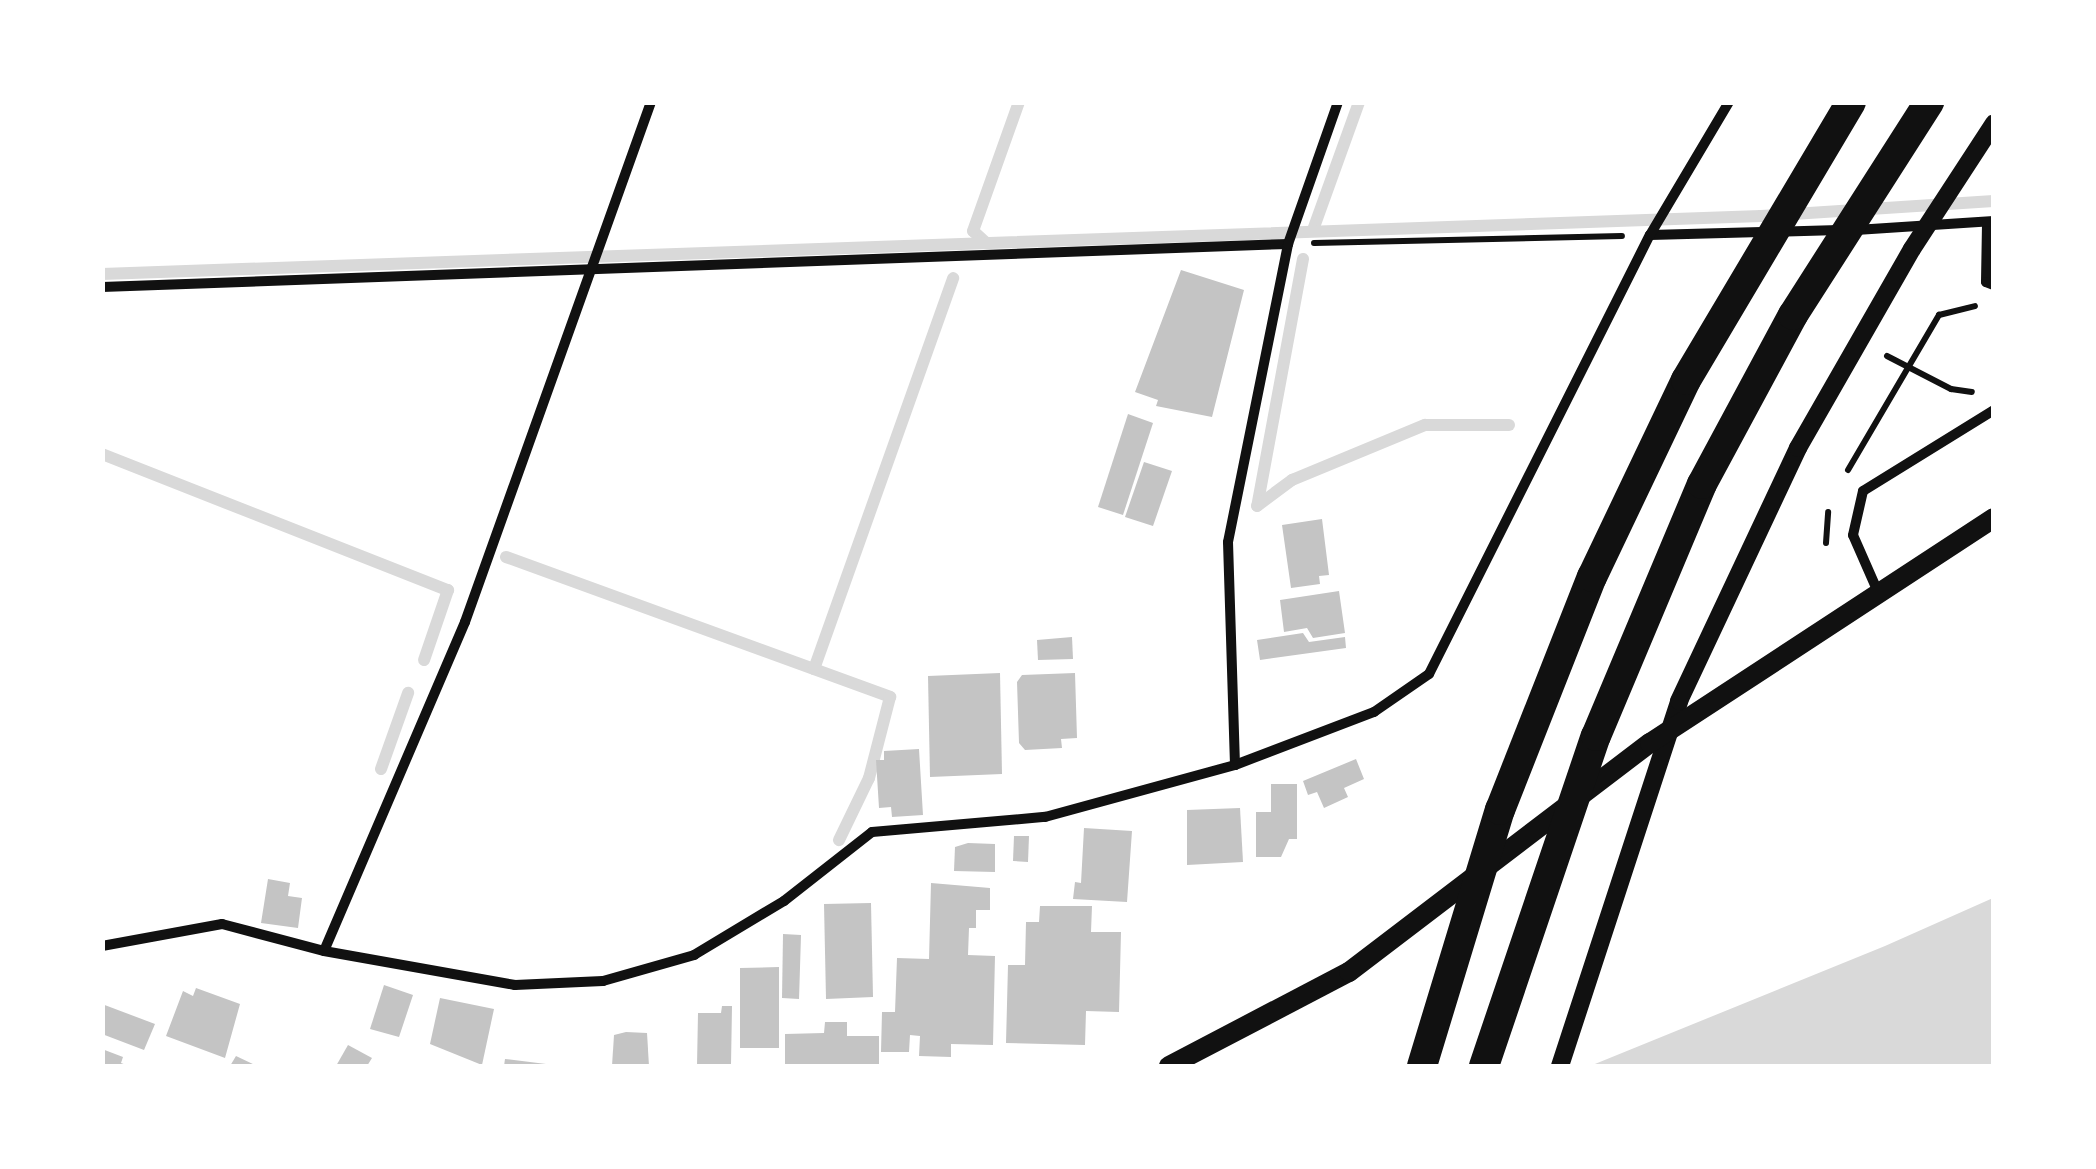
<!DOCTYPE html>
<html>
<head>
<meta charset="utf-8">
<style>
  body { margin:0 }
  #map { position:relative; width:2096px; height:1169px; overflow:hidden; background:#fff; font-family:Poppins,sans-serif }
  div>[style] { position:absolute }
  .water>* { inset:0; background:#d9d9d9 }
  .stream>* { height:12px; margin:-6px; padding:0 6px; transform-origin:6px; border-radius:6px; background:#d9d9d9 }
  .building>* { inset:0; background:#c4c4c4 }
  .path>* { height:6px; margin:-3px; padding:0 3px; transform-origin:3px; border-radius:3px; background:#111 }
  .minor>* { height:10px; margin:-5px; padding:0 5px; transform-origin:5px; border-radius:5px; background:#111 }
  .tertiary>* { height:18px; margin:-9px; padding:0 9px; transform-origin:9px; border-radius:9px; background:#111 }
  .secondary>* { height:20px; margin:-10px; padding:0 10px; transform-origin:10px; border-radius:10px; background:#111 }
  .motorway>* { height:30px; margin:-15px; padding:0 15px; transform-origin:15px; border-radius:15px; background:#111 }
  span { translate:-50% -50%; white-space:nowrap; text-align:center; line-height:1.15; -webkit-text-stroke:9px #fff; paint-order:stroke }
  .frame { position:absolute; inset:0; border:105px solid #fff; pointer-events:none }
</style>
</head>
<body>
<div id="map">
  <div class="water">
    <i style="clip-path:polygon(1993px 898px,1993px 1066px,1590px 1066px,1885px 946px)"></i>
  </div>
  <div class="stream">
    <i style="left:1313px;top:230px;width:136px;rotate:-70.2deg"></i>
    <i style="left:985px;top:242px;width:16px;rotate:-137deg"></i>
    <i style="left:973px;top:231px;width:137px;rotate:-70.4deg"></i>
    <i style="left:1303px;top:259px;width:251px;rotate:100.5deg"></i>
    <i style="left:1257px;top:506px;width:44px;rotate:-36.6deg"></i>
    <i style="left:1292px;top:480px;width:144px;rotate:-22.5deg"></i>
    <i style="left:1425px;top:425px;width:84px"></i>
    <i style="left:102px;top:274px;width:1660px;rotate:-2deg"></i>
    <i style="left:1761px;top:216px;width:233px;rotate:-3.7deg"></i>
    <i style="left:102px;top:454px;width:372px;rotate:21.5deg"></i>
    <i style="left:448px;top:590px;width:74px;rotate:108.9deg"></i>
    <i style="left:506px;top:557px;width:409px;rotate:20deg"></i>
    <i style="left:890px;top:697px;width:84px;rotate:104.5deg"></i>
    <i style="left:869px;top:778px;width:69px;rotate:115.8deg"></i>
    <i style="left:814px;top:669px;width:415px;rotate:-70.4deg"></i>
    <i style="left:381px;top:769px;width:81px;rotate:-70.4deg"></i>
  </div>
  <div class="building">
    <i style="clip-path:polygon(1181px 270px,1244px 290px,1212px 417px,1156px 406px,1158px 400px,1135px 392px)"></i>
    <i style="clip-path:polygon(1128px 414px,1153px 423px,1123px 515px,1098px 507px)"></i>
    <i style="clip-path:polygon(1144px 462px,1172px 471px,1153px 526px,1125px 517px)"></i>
    <i style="clip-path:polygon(1322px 519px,1329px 575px,1319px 576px,1320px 584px,1291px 588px,1282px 525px)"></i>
    <i style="clip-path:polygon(1339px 591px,1345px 633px,1313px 638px,1307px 628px,1284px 632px,1280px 600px)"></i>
    <i style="clip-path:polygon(1303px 633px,1309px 642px,1345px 637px,1346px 648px,1260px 660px,1257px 640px)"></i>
    <i style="clip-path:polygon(1072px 637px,1073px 659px,1038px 660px,1037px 640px)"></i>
    <i style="clip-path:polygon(1000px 673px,1002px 774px,930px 777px,928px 676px)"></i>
    <i style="clip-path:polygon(1075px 673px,1077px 738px,1061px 739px,1062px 748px,1025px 750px,1019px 743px,1017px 682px,1022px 675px)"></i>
    <i style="clip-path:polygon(919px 749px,923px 815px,892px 817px,891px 807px,879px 808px,876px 760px,884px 760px,884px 751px)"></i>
    <i style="clip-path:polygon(1356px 759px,1364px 779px,1344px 788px,1348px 797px,1324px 808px,1317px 792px,1308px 795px,1303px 781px)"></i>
    <i style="clip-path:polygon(1271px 784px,1297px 784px,1297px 839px,1289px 839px,1281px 857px,1256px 857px,1256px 812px,1271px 812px)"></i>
    <i style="clip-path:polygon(1240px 808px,1243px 862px,1187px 865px,1187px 810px)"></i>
    <i style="clip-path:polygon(1084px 828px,1132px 831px,1127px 902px,1073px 899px,1075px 882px,1081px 883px)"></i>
    <i style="clip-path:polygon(1014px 836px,1029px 836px,1028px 862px,1013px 861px)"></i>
    <i style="clip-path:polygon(968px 843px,995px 844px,995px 872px,954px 871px,955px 847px)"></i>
    <i style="clip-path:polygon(268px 879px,290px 883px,288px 896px,302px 898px,298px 928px,261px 923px)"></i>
    <i style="clip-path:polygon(931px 883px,990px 888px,990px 910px,976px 910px,976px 928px,969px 928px,968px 955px,995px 956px,993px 1045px,951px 1044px,951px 1057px,919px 1056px,920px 1036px,910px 1035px,909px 1052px,881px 1052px,882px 1012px,895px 1012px,897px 958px,929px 959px)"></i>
    <i style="clip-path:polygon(871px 903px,873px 997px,826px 999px,824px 904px)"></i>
    <i style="clip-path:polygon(1040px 906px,1092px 906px,1091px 932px,1121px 932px,1119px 1012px,1086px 1011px,1085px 1045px,1006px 1043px,1008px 965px,1025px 965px,1026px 922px,1039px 922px)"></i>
    <i style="clip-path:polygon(783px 934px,801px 935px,799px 999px,782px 998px)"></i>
    <i style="clip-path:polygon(779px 967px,779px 1048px,740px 1048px,740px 968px)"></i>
    <i style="clip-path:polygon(384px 985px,413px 995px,399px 1037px,370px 1029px)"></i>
    <i style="clip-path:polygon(196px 988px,240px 1004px,225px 1058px,166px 1036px,183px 991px,193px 996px)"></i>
    <i style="clip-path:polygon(440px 998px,494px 1009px,482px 1065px,430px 1044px)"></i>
    <i style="clip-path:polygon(102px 1004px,155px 1024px,144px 1050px,102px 1034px)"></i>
    <i style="clip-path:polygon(722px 1006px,732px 1006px,731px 1066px,697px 1066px,698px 1013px,721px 1013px)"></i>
    <i style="clip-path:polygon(825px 1022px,847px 1022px,847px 1036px,879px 1036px,879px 1066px,785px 1066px,785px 1034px,824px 1033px)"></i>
    <i style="clip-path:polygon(626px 1032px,647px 1033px,649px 1066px,612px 1066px,614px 1035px)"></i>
    <i style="clip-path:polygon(348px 1045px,372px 1058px,367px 1066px,336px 1066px)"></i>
    <i style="clip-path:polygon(102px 1049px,123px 1057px,121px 1063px,129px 1066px,102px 1066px)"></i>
    <i style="clip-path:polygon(236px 1056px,257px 1066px,230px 1066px)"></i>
    <i style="clip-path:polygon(505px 1059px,546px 1064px,546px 1066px,504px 1066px)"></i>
  </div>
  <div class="path">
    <i style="left:1314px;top:243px;width:308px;rotate:-1.3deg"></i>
    <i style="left:1887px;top:356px;width:72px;rotate:27.3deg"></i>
    <i style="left:1951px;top:389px;width:21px;rotate:8deg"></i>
    <i style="left:1848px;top:470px;width:180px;rotate:-59.6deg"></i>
    <i style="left:1939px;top:315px;width:37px;rotate:-14deg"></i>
    <i style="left:1826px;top:543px;width:31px;rotate:-86deg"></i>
  </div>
  <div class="minor">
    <i style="left:1987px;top:224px;width:58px;rotate:91deg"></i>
    <i style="left:1986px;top:282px;width:9px;rotate:21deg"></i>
    <i style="left:1856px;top:230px;width:138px;rotate:-3.7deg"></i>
    <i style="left:1650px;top:235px;width:189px;rotate:-1.5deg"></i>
    <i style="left:102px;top:287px;width:1187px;rotate:-2.08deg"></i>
    <i style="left:1878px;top:592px;width:62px;rotate:-113.7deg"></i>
    <i style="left:1853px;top:535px;width:45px;rotate:-77.2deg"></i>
    <i style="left:1863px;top:491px;width:154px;rotate:-31.7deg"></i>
    <i style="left:1235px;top:765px;width:223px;rotate:-91.8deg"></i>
    <i style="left:1228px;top:542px;width:304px;rotate:-78.6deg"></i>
    <i style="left:1288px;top:244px;width:151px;rotate:-70.6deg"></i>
    <i style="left:102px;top:946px;width:122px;rotate:-10.4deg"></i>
    <i style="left:222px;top:924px;width:106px;rotate:14.8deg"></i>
    <i style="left:324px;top:951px;width:194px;rotate:10.1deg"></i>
    <i style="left:515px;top:985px;width:88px;rotate:-2.6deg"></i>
    <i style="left:603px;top:981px;width:95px;rotate:-15.9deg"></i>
    <i style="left:694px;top:955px;width:105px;rotate:-31deg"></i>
    <i style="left:784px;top:901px;width:112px;rotate:-38.1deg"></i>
    <i style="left:872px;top:832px;width:174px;rotate:-5deg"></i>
    <i style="left:1045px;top:817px;width:197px;rotate:-15.3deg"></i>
    <i style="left:1235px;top:765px;width:149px;rotate:-20.9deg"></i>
    <i style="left:1374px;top:712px;width:67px;rotate:-34.6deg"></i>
    <i style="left:1429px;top:674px;width:491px;rotate:-63.3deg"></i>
    <i style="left:1650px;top:235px;width:155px;rotate:-59.3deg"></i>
    <i style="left:324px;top:951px;width:358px;rotate:-66.8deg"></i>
    <i style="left:465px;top:622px;width:552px;rotate:-70.32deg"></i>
  </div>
  <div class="tertiary">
    <i style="left:1560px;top:1066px;width:384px;rotate:-71.9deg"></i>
    <i style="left:1679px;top:701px;width:280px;rotate:-64.8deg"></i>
    <i style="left:1798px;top:448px;width:229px;rotate:-60.2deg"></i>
    <i style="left:1912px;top:249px;width:150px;rotate:-56.9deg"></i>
  </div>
  <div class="secondary">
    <i style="left:1169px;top:1066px;width:203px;rotate:-27.6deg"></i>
    <i style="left:1349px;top:972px;width:378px;rotate:-37.3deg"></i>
    <i style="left:1650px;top:743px;width:411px;rotate:-33.2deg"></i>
  </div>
  <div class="motorway">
    <i style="left:1422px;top:1066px;width:268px;rotate:-73.1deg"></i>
    <i style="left:1500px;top:810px;width:251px;rotate:-68.5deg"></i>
    <i style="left:1592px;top:577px;width:218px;rotate:-64.5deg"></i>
    <i style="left:1686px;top:380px;width:323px;rotate:-59.3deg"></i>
    <i style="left:1484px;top:1066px;width:348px;rotate:-71.3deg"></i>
    <i style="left:1596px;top:736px;width:273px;rotate:-67.2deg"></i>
    <i style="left:1702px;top:484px;width:192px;rotate:-61.7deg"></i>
    <i style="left:1793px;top:315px;width:253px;rotate:-57.4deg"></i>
  </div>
  <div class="frame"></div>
</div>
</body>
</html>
